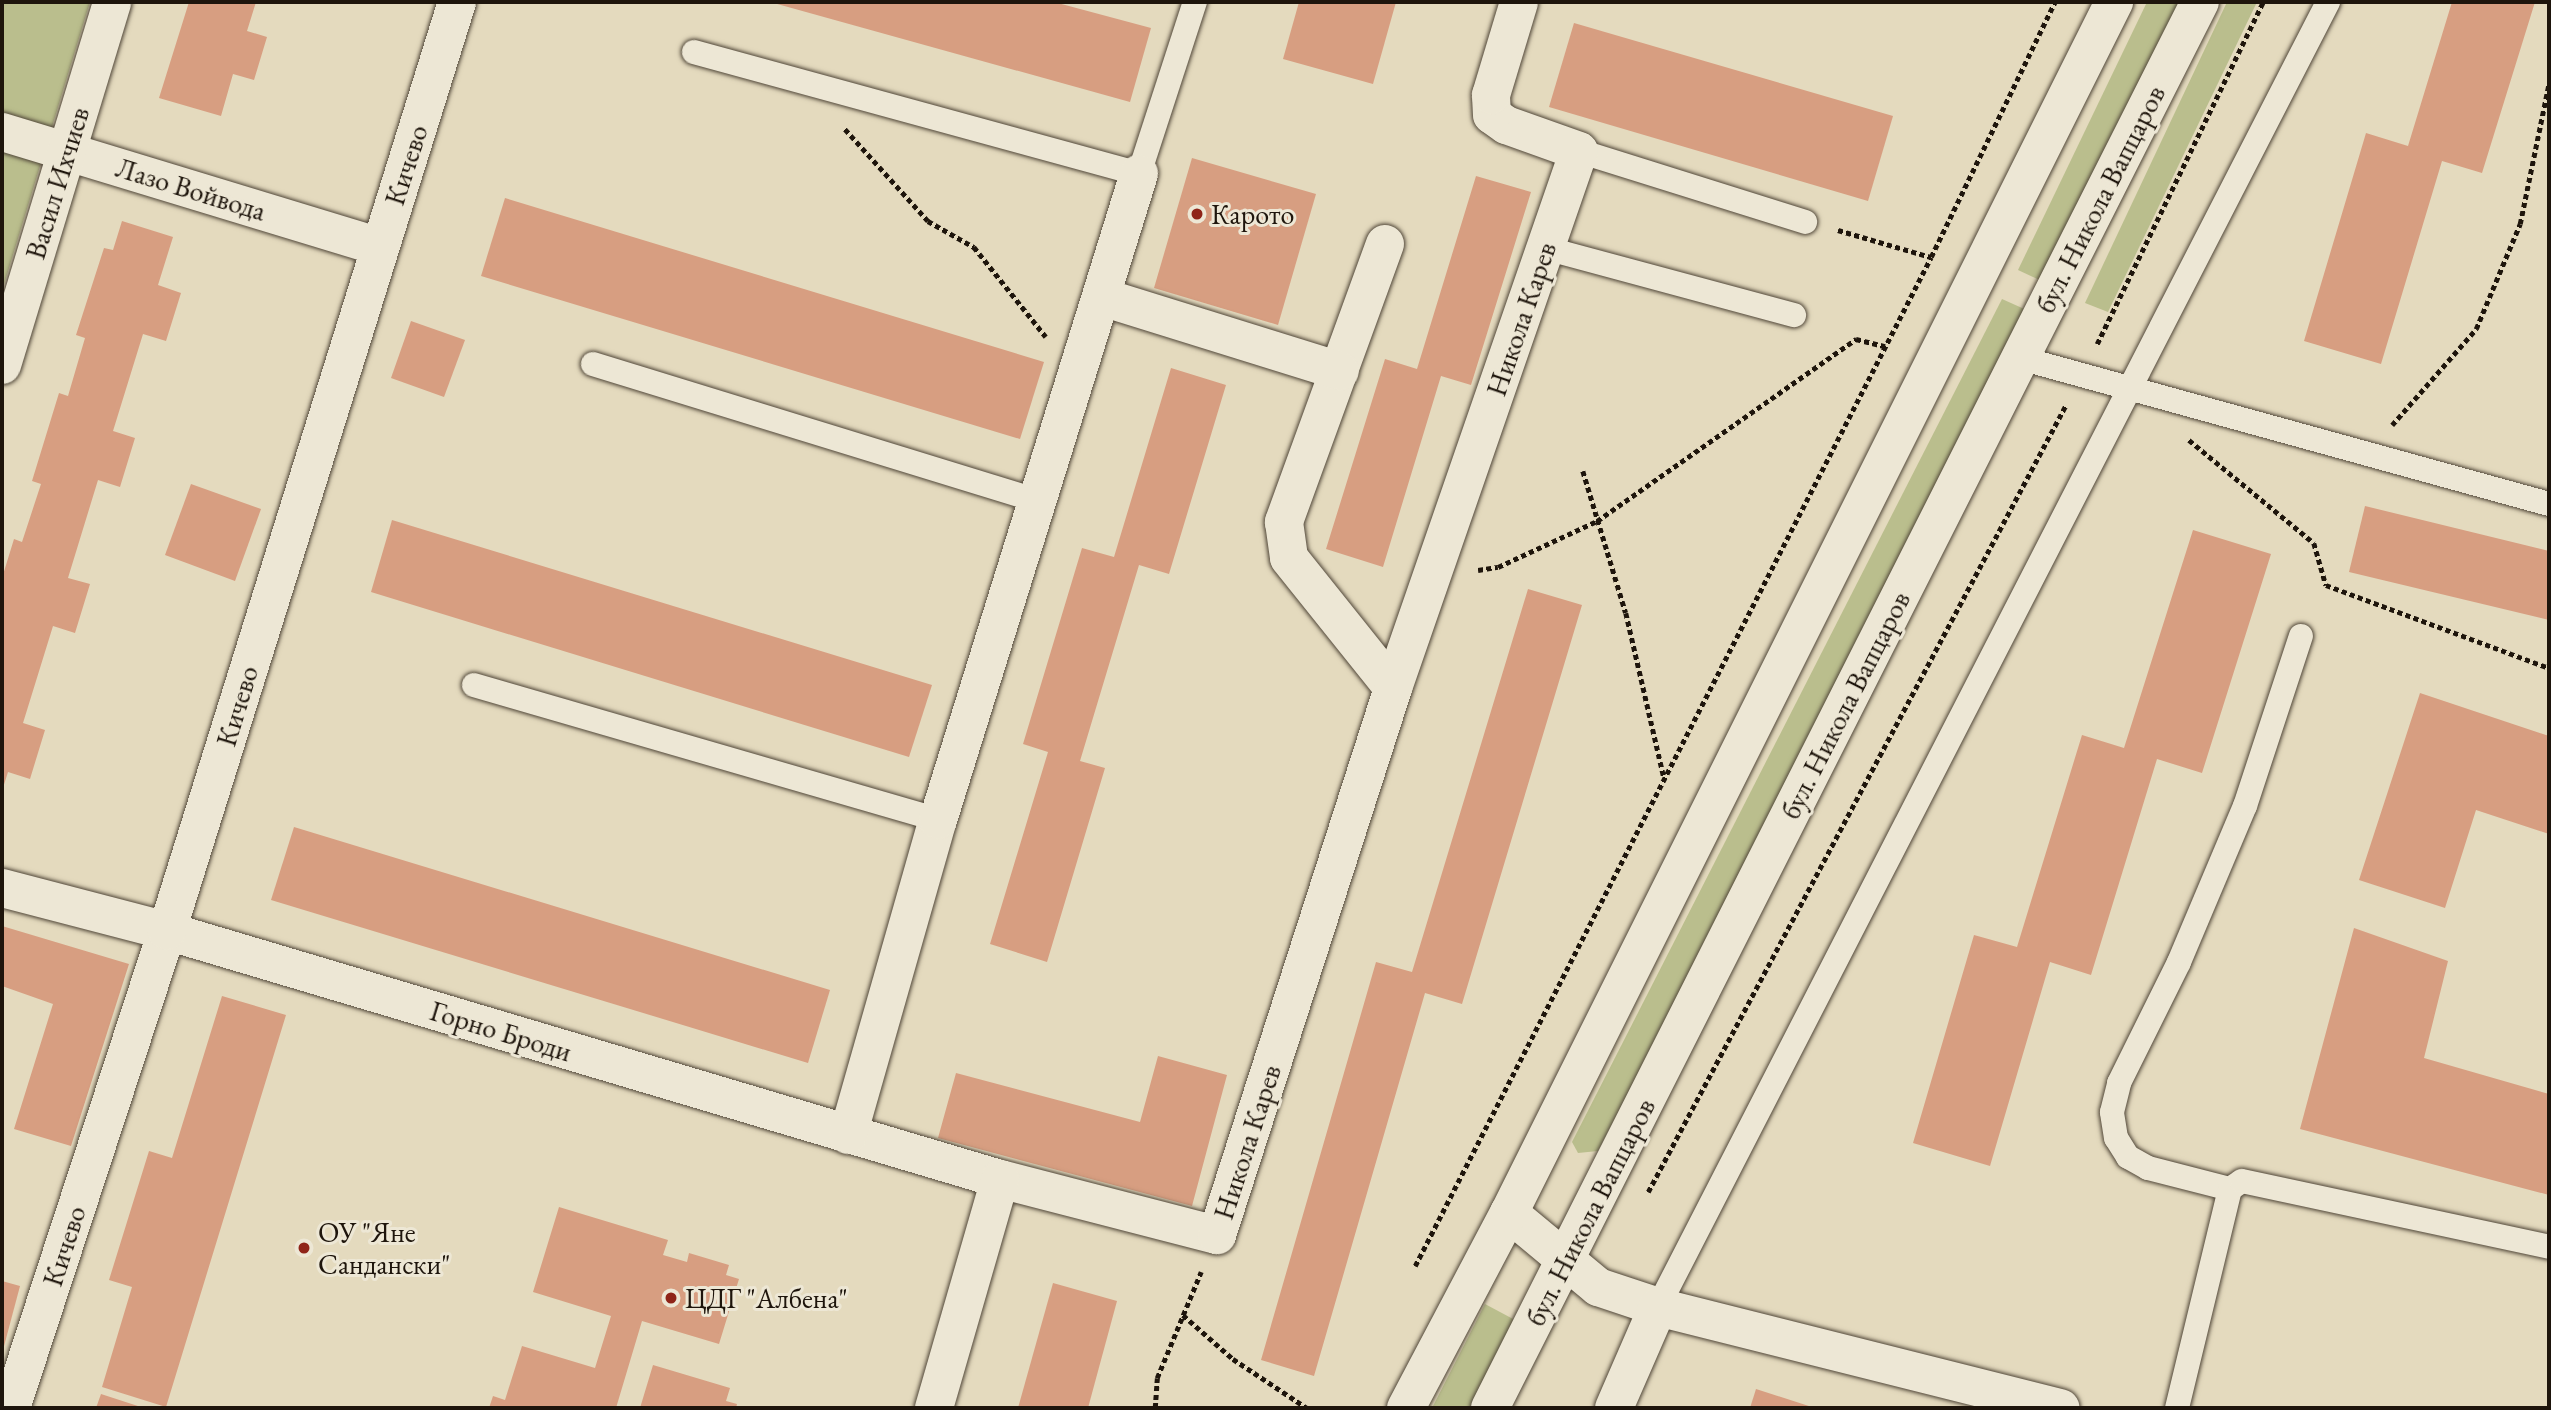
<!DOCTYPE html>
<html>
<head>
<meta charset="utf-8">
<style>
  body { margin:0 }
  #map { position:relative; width:2551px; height:1410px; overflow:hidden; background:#e4dabe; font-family:"EB Garamond",serif }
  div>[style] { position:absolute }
  .green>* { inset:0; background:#babe8d }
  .building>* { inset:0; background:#d79e81 }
  .path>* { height:4.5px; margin-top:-2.25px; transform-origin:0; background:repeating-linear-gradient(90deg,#1e150c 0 5px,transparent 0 8.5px) }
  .roads { filter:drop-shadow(0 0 2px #504638) drop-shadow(0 0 2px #504638) }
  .lane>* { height:24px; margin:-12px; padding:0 12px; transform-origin:12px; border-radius:12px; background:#ede7d5 }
  .street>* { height:38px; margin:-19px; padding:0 19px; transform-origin:19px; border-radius:19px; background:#ede7d5 }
  .secondary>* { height:38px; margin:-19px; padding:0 19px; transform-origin:19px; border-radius:19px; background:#ede7d5 }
  .dots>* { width:19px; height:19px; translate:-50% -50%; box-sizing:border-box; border:4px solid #ede7d5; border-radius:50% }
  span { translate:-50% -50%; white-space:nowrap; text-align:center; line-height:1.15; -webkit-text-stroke:6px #ede7d5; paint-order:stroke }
  .street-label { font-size:28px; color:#1e150c }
  .poi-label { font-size:28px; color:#1e150c }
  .left { translate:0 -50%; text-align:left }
  .frame { position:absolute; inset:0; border:4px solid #1e150c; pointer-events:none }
</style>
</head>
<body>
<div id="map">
  <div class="green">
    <i style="clip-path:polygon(2px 2px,90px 2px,2px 291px)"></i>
    <i style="clip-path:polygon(2147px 2px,2181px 2px,2044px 282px,2018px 270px)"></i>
    <i style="clip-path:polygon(2227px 2px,2257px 2px,2108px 312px,2085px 303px)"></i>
    <i style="clip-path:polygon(2002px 299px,2031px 312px,1598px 1151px,1578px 1153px,1572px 1142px)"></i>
    <i style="clip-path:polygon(1485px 1304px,1515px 1320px,1469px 1408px,1432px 1408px)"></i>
  </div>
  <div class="building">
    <i style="clip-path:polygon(189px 2px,256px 2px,247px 31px,267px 37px,254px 80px,233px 74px,221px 116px,159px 98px)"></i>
    <i style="clip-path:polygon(770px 2px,1054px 2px,1151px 28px,1130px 102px)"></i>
    <i style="clip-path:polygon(1299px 2px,1396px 2px,1373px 84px,1283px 59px)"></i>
    <i style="clip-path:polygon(2452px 2px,2535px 2px,2482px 173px,2442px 161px,2381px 364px,2304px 341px,2366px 133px,2408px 146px)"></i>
    <i style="clip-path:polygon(1574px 23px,1893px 116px,1868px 201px,1549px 107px)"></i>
    <i style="clip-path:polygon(1192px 158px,1316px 194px,1278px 325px,1154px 288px)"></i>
    <i style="clip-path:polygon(1476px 176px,1531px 192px,1471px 385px,1441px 376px,1383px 567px,1326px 549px,1385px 359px,1417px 369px)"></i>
    <i style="clip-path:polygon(505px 198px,1044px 362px,1020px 439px,481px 276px)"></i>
    <i style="clip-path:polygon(122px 221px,173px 237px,158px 285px,181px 293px,166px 341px,143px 334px,113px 431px,135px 438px,120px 487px,98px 480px,68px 578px,90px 584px,75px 633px,53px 626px,23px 723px,45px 730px,30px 779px,8px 772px,2px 791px,2px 578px,14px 539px,22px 542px,41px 484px,32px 481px,59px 393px,68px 396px,85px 338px,76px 335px,104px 248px,113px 250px)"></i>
    <i style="clip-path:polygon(411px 321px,465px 340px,444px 397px,391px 378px)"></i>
    <i style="clip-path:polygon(1171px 368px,1226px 385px,1169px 574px,1139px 565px,1080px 761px,1105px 768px,1047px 962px,990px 944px,1048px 752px,1023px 744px,1082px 548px,1114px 557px)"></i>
    <i style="clip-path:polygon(191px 484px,261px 509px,235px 581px,165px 555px)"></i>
    <i style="clip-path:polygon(2365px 506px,2549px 551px,2549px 620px,2349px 572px)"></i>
    <i style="clip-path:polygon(392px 520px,932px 685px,909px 757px,371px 592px)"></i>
    <i style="clip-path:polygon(2193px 530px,2271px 554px,2202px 773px,2157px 759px,2091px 975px,2050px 962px,1990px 1166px,1913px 1143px,1974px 935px,2017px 947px,2082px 735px,2124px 748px)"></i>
    <i style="clip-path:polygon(1528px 589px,1582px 605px,1462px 1004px,1425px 993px,1314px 1376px,1261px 1360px,1376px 962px,1412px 972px)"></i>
    <i style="clip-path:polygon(2420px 693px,2549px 736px,2549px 834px,2476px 810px,2445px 908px,2359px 880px)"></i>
    <i style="clip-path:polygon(294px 827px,830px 990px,808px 1063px,271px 900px)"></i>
    <i style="clip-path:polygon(2px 926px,129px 964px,71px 1146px,14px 1129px,53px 1004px,2px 986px)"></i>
    <i style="clip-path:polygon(2354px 928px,2448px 961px,2424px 1058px,2549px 1094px,2549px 1195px,2300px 1129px)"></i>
    <i style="clip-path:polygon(222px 996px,286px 1015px,166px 1407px,102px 1387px,132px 1287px,109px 1280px,149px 1151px,172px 1158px)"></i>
    <i style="clip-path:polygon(1158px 1056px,1227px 1075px,1192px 1206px,938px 1138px,956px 1073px,1140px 1122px)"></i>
    <i style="clip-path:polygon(559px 1207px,668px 1240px,663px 1255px,687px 1262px,689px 1253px,729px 1265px,726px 1275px,739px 1279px,719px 1344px,642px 1321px,616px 1408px,489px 1408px,493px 1396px,505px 1400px,522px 1346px,595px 1368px,611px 1316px,533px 1292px)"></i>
    <i style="clip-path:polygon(2px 1281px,20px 1286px,3px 1350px,2px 1350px)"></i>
    <i style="clip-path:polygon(1053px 1283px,1117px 1301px,1088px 1408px,1018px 1408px)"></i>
    <i style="clip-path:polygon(653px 1365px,730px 1388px,726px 1401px,737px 1404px,736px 1408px,640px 1408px)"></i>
    <i style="clip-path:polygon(1756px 1389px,1815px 1408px,1750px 1408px)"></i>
    <i style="clip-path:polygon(101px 1394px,144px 1408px,96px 1408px)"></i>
  </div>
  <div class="path">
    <i style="left:845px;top:129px;width:124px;rotate:47.9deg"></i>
    <i style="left:928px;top:221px;width:53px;rotate:29.5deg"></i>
    <i style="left:974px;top:247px;width:115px;rotate:51.3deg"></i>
    <i style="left:1838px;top:230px;width:97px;rotate:16.2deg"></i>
    <i style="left:2097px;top:344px;width:380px;rotate:-64.1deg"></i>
    <i style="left:2392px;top:425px;width:128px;rotate:-48.8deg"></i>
    <i style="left:2476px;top:329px;width:114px;rotate:-67.3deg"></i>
    <i style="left:2520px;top:224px;width:144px;rotate:-78.4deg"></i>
    <i style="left:2189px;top:440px;width:162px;rotate:39.5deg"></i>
    <i style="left:2314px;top:543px;width:44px;rotate:74.1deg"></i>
    <i style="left:2326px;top:585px;width:238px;rotate:20.4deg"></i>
    <i style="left:1583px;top:471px;width:148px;rotate:73.2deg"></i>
    <i style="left:1626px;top:613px;width:168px;rotate:77deg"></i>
    <i style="left:1478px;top:570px;width:20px;rotate:-9deg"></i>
    <i style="left:1498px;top:567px;width:109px;rotate:-24.9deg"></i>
    <i style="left:1597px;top:521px;width:317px;rotate:-35.1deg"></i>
    <i style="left:1856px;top:339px;width:30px;rotate:14deg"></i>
    <i style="left:1648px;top:1192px;width:891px;rotate:-62.03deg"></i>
    <i style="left:1415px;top:1266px;width:1133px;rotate:-62.91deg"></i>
    <i style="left:1931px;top:257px;width:284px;rotate:-64.1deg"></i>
    <i style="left:1183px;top:1315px;width:67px;rotate:41.3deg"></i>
    <i style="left:1233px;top:1359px;width:89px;rotate:33.5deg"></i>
    <i style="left:1155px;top:1408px;width:30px;rotate:-86deg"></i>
    <i style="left:1157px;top:1378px;width:115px;rotate:-67.5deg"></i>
  </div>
  <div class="roads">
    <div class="lane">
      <i style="left:694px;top:52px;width:461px;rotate:15.3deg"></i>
      <i style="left:1139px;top:174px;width:181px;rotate:-72deg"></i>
      <i style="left:1579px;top:151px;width:237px;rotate:17.4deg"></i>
      <i style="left:1545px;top:248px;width:258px;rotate:15.1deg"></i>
      <i style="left:2020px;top:358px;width:549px;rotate:15.43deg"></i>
      <i style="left:593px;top:364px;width:466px;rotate:17.1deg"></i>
      <i style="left:474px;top:685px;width:483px;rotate:16.2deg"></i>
      <i style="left:2230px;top:1189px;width:85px;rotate:-165.6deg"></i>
      <i style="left:2148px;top:1168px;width:23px;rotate:-151deg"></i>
      <i style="left:2128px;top:1157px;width:22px;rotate:-122deg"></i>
      <i style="left:2116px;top:1138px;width:26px;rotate:-99deg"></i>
      <i style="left:2112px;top:1112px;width:30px;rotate:-76deg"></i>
      <i style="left:2119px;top:1083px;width:135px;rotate:-63.6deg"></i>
      <i style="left:2179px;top:962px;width:169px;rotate:-67.1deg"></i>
      <i style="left:2245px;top:806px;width:179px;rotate:-71.8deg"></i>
      <i style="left:1658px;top:1307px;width:1467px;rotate:-62.82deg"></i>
      <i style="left:2177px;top:1408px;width:225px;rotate:-76.4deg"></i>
      <i style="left:2230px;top:1189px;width:14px;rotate:-34deg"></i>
      <i style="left:2242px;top:1181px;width:314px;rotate:12.1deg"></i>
    </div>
    <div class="street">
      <i style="left:2px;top:132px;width:395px;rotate:16.9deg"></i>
      <i style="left:1385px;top:244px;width:296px;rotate:110deg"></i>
      <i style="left:1284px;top:522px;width:36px;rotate:82deg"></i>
      <i style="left:1289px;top:558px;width:166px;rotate:51.3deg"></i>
      <i style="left:1102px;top:297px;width:249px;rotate:17.3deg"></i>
      <i style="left:2px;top:365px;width:379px;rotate:-73.1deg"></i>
      <i style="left:2px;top:888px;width:171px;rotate:14.6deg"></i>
      <i style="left:167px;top:931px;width:869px;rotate:16.58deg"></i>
      <i style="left:1000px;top:1179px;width:224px;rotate:14.5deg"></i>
      <i style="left:1217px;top:1235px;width:575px;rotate:-72.16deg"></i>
      <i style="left:1393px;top:688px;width:568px;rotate:-70.9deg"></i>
      <i style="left:1579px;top:151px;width:77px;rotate:-160.4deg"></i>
      <i style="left:1506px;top:125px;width:17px;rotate:-144deg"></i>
      <i style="left:1492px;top:115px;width:20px;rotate:-93deg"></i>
      <i style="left:1491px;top:95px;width:97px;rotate:-73.2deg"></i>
      <i style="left:848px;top:1135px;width:328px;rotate:-74.1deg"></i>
      <i style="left:938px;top:820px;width:677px;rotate:-72.72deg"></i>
      <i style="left:1509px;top:1213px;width:116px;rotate:39.7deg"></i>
      <i style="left:1598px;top:1287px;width:63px;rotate:18.4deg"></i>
      <i style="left:1658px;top:1307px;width:415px;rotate:14.1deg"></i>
      <i style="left:11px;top:1408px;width:502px;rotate:-71.89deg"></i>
      <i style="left:167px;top:931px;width:973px;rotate:-72.66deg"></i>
      <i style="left:934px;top:1408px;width:238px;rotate:-73.9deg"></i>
      <i style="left:1614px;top:1408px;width:110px;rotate:-66.5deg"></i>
    </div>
    <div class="secondary">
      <i style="left:1406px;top:1408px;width:221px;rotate:-62.2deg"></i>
      <i style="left:1509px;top:1213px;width:1354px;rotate:-63.45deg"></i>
      <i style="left:1490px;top:1408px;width:1575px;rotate:-63.21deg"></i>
    </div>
  </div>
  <div class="dots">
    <i style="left:1197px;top:214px;background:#8f2418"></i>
    <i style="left:304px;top:1248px;background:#8f2418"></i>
    <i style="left:671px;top:1298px;background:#8f2418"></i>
  </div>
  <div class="street-label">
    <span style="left:406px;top:165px;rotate:-72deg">Кичево</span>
    <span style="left:57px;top:183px;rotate:-73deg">Васил Ихчиев</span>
    <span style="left:191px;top:189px;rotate:17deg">Лазо Войвода</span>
    <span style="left:2100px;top:199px;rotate:-63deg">бул. Никола Вапцаров</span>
    <span style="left:1521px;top:319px;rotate:-71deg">Никола Карев</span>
    <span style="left:1845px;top:705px;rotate:-63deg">бул. Никола Вапцаров</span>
    <span style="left:237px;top:706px;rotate:-73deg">Кичево</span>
    <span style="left:501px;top:1031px;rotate:17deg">Горно Броди</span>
    <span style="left:1247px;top:1142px;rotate:-72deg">Никола Карев</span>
    <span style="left:1590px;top:1212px;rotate:-63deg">бул. Никола Вапцаров</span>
    <span style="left:64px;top:1246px;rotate:-72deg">Кичево</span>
  </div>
  <div class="poi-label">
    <span class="left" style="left:1211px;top:214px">Карото</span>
    <span class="left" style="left:318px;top:1248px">ОУ "Яне<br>Сандански"</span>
    <span class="left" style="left:685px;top:1298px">ЦДГ "Албена"</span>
  </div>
  <div class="frame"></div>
</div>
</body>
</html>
